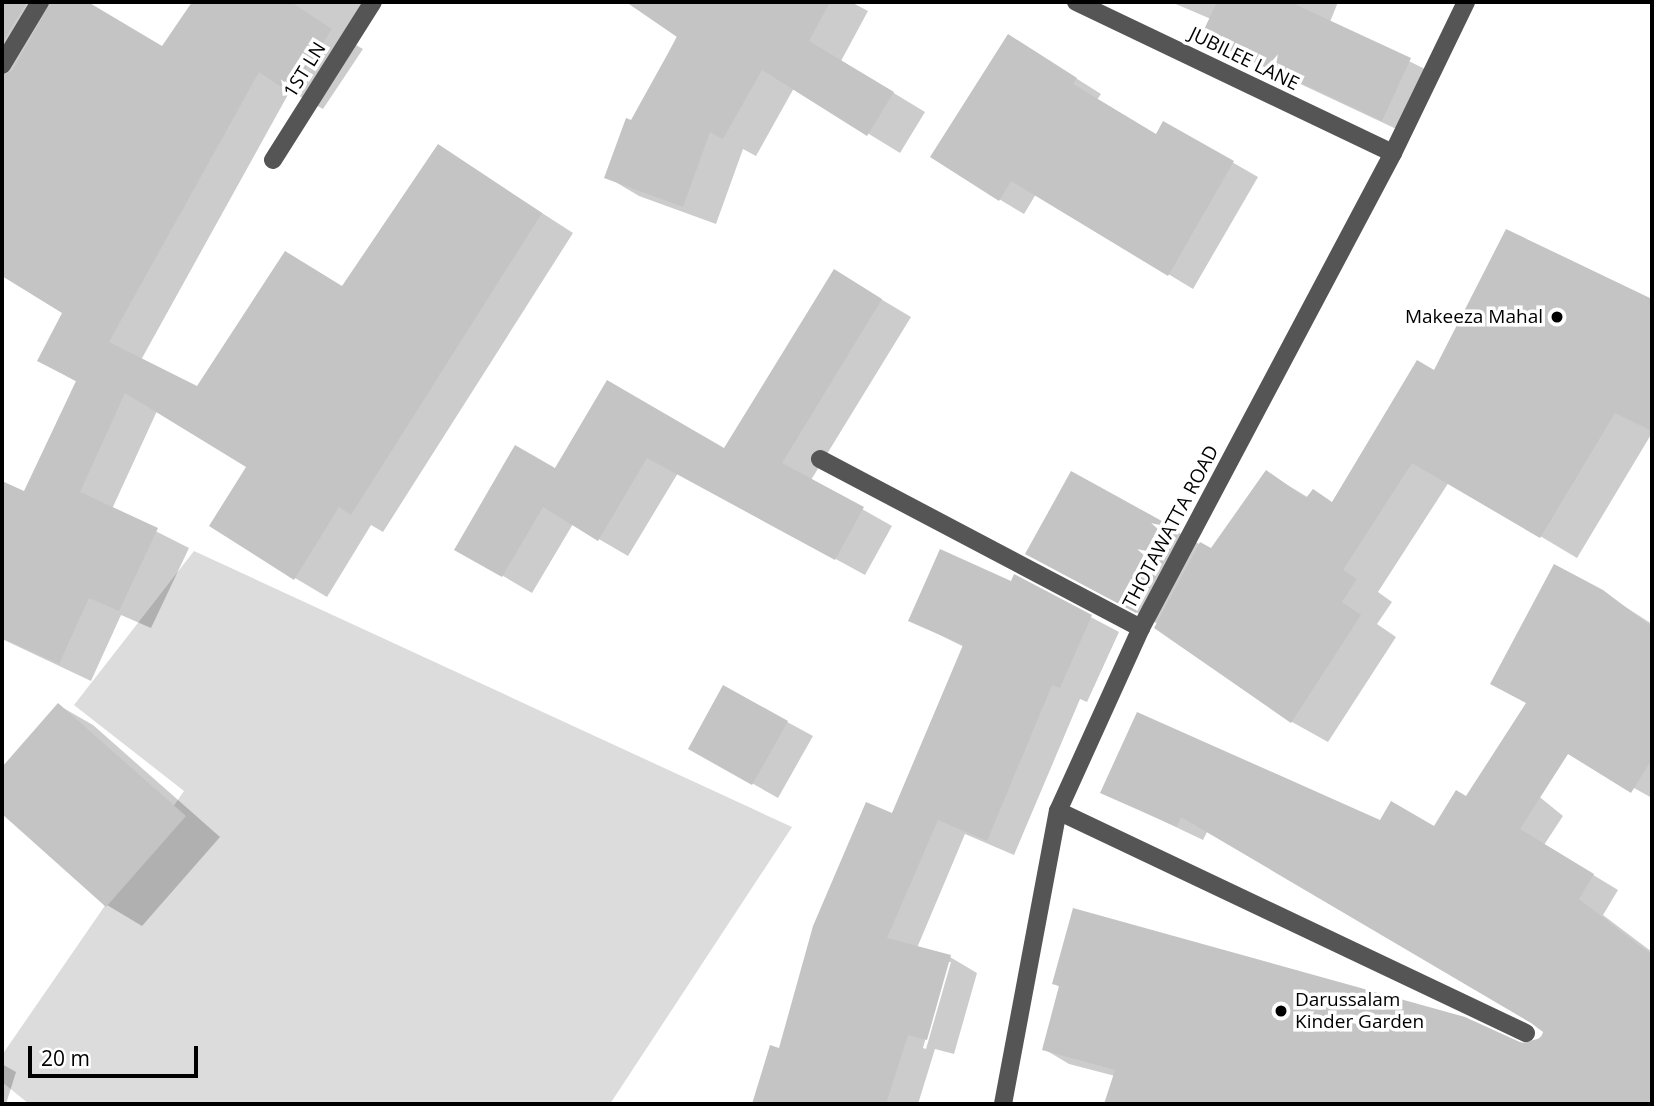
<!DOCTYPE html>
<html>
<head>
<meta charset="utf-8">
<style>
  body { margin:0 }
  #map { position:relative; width:1654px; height:1106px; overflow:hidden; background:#fff; font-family:"Open Sans",sans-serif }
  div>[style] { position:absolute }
  .green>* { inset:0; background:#dcdcdc }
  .shadow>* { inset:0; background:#0003 }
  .building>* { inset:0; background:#c4c4c4 }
  .minor>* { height:18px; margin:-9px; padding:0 9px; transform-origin:9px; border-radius:9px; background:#555 }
  .dots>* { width:19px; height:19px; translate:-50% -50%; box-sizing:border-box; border:4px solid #fff; border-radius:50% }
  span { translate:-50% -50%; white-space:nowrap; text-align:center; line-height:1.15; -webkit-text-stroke:7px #fff; paint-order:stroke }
  .street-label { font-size:19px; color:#000 }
  .poi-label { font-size:19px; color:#000 }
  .right { translate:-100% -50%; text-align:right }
  .left { translate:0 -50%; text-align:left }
  .frame { position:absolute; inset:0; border:4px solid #000; pointer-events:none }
  .scale { position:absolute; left:28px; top:1046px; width:170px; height:32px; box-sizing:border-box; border:4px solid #000; border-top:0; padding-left:9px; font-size:21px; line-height:24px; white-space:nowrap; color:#000; -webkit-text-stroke:5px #fff; paint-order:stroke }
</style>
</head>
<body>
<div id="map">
  <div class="green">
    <i style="clip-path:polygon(194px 551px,792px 827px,610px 1104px,29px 1104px,2px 1082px,2px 1055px,184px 791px,74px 705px)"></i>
  </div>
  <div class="shadow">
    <i style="clip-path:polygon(2px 2px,85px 2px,163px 48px,194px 2px,383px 2px,356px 45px,363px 49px,323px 109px,290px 91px,141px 360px,198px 388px,343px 287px,438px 146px,573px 233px,383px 532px,371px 525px,327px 597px,295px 578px,248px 467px,157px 411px,112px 509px,189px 548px,151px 628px,121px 615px,91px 681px,2px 639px,2px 483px,25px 493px,77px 382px,40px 361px,65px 312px,2px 272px)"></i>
    <i style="clip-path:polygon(629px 2px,851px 2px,868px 11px,841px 61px,925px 112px,900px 153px,794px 88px,756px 156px,743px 149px,716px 224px,639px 196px,607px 177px,679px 32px)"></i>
    <i style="clip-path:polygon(1171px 2px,1338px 2px,1330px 22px,1435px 74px,1407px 134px,1228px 50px,1203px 35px,1211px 19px)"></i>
    <i style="clip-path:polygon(1033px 51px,1101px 94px,1097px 100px,1157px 136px,1164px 123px,1258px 177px,1193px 289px,1036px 194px,1024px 214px,999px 199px)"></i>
    <i style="clip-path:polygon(1507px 231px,1652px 301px,1652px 433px,1577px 558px,1449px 482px,1378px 592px,1392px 602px,1377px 624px,1396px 637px,1328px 742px,1292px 722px,1158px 624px,1053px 568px,1179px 533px,1212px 551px,1266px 472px,1309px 498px,1333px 503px,1434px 373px)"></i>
    <i style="clip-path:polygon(864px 289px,911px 317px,811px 480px,892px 526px,865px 575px,678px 473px,628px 556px,573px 524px,532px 593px,457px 549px,555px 470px,607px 383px,725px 451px)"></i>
    <i style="clip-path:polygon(evenodd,1015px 577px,1119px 632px,1087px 702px,1080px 699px,1014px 855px,965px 834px,917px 948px,950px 957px,977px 973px,954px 1054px,935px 1049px,918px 1104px,754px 1104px,771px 1048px,781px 1050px,893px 815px,964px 647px,910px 620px,1011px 583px,1015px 577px,947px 962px,951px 962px,926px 1049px,923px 1048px,947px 962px)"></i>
    <i style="clip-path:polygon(1602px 592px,1652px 624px,1652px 798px,1634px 788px)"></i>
    <i style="clip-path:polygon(723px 687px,813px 736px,778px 798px,690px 748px)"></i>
    <i style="clip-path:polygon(58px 705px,93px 725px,220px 837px,142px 926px,107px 905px,2px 812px,2px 770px)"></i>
    <i style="clip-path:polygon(1515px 777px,1563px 816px,1544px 845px,1618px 890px,1603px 915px,1652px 952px,1652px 1104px,1105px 1104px,1115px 1076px,1069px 1064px,1044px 1049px,1061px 988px,1054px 983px,1533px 1044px,1546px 1031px,1208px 830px,1203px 840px,1102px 792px,1435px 828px,1467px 798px)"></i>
    <i style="clip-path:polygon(2px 1064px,16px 1072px,6px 1104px,2px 1104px)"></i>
  </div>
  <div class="building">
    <i style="clip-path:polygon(2px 2px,27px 2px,2px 43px)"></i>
    <i style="clip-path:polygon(51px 2px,88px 2px,162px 46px,192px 2px,291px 2px,332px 29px,290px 93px,259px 72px,109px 342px,197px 386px,285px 251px,342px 286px,438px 144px,542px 213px,351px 515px,339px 507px,294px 580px,209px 526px,246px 467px,125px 393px,80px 492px,158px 528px,119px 611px,89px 598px,59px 664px,2px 638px,2px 481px,24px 491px,76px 381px,37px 361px,62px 313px,2px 276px,2px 76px,12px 71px)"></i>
    <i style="clip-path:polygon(626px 2px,830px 2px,809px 41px,894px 92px,867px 136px,762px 70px,723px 139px,710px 132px,683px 207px,604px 178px,626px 118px,631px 120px,677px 37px)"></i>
    <i style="clip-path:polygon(1217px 2px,1290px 2px,1411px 58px,1382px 121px,1201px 36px)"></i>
    <i style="clip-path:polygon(1008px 34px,1077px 78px,1073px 84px,1156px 134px,1163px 121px,1234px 161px,1168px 276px,1011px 181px,999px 201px,930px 157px)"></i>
    <i style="clip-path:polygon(1506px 229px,1652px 299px,1652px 431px,1615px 413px,1540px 538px,1412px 463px,1343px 570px,1357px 579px,1342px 602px,1361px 615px,1291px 723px,1154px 628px,1200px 542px,1211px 548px,1266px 470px,1306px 498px,1313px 489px,1332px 502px,1417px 360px,1434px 370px)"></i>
    <i style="clip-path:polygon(834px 269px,882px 299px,782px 463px,864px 507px,835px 560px,647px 458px,598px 541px,543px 507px,502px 577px,454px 550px,515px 445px,555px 468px,607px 380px,724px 448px)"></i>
    <i style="clip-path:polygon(1071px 471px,1180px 531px,1136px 613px,1025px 554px)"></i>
    <i style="clip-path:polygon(940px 549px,1011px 581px,1014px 574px,1092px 615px,1060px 688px,1052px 685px,987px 841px,938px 820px,887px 938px,951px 955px,927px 1040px,908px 1035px,886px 1104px,752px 1104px,770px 1045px,779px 1048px,813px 926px,866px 802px,892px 813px,963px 645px,908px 621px)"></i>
    <i style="clip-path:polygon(1554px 564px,1603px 590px,1652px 627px,1652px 759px,1631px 793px,1568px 754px,1520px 829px,1594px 874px,1579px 899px,1652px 955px,1652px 1104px,1104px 1104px,1115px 1070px,1042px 1050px,1059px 986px,1052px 984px,1073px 908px,1465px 1017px,1522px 1043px,1541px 1038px,1543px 1032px,1531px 1023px,1181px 817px,1177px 827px,1100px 793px,1137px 712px,1380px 820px,1391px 801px,1434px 826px,1456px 790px,1466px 796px,1526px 703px,1490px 684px)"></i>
    <i style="clip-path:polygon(723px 685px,788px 721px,752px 785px,688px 749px)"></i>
    <i style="clip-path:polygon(58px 703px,186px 816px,106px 907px,2px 814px,2px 767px)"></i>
  </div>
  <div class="minor">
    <i style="left:1076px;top:2px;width:351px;rotate:25.5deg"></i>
    <i style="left:2px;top:65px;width:74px;rotate:-58.9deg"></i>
    <i style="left:273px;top:160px;width:187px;rotate:-57.7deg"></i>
    <i style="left:820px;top:459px;width:363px;rotate:27.8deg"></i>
    <i style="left:1058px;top:811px;width:518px;rotate:25.38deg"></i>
    <i style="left:1003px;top:1104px;width:298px;rotate:-79.4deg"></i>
    <i style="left:1058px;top:811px;width:201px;rotate:-65.6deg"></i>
    <i style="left:1141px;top:628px;width:538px;rotate:-62.05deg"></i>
    <i style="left:1393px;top:153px;width:168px;rotate:-64.2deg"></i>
  </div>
  <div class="dots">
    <i style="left:1557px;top:317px;background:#000"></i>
    <i style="left:1281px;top:1011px;background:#000"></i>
  </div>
  <div class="street-label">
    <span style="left:1244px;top:59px;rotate:26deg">JUBILEE LANE</span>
    <span style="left:305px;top:70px;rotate:-58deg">1ST LN</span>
    <span style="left:1171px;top:527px;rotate:-62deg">THOTAWATTA ROAD</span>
  </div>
  <div class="poi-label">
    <span class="right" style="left:1543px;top:317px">Makeeza Mahal</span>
    <span class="left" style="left:1295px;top:1011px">Darussalam<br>Kinder Garden</span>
  </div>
  <div class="frame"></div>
  <div class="scale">20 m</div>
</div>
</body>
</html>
